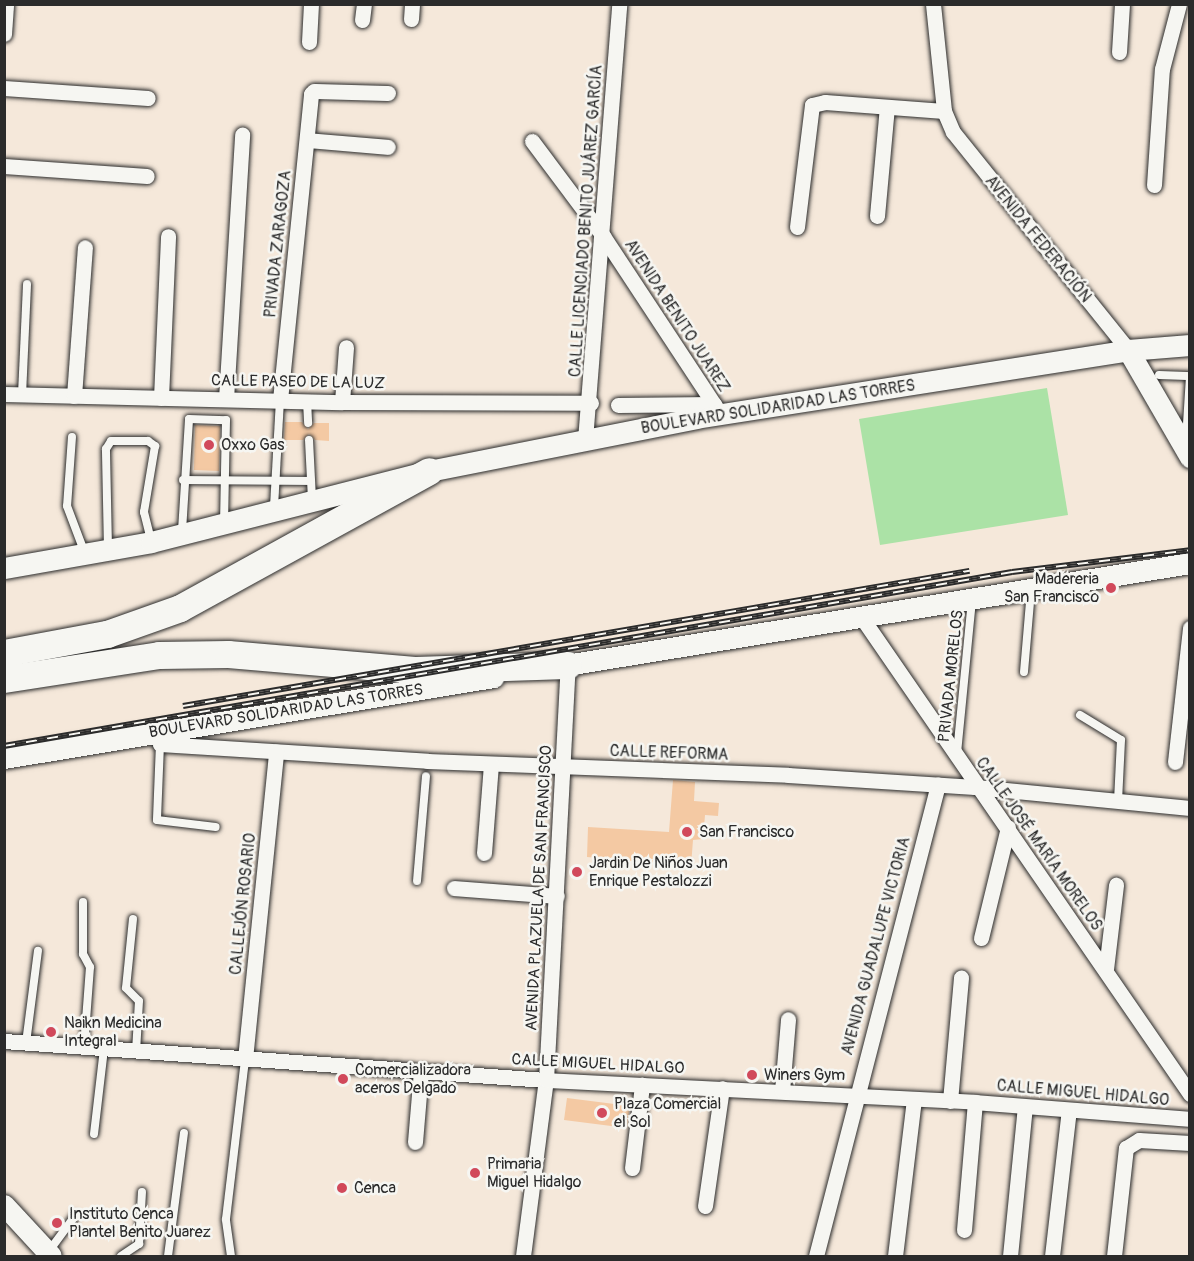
<!DOCTYPE html>
<html>
<head>
<meta charset="utf-8">
<style>
  body { margin:0 }
  #map { position:relative; width:1194px; height:1261px; overflow:hidden; background:#f5e8da; font-family:Pangolin,sans-serif }
  div>[style] { position:absolute }
  .green>* { inset:0; background:#abe2a6 }
  .building>* { inset:0; background:#f4c9a3 }
  .roads { filter:drop-shadow(0 0 2px #2b2b2b) drop-shadow(0 0 2px #2b2b2b) }
  .lane>* { height:8px; margin:-4px; padding:0 4px; transform-origin:4px; border-radius:4px; background:#f6f6f2 }
  .street>* { height:15px; margin:-7.5px; padding:0 7.5px; transform-origin:7.5px; border-radius:7.5px; background:#f6f6f2 }
  .secondary>* { height:21px; margin:-10.5px; padding:0 10.5px; transform-origin:10.5px; border-radius:10.5px; background:#f6f6f2 }
  .highway>* { height:27px; margin:-13.5px; padding:0 13.5px; transform-origin:13.5px; border-radius:13.5px; background:#f6f6f2 }
  .rail>* { height:6px; margin-top:-3px; transform-origin:0; background:repeating-linear-gradient(90deg,#f6f6f2 0 11px,#2b2b2b 0 22px); box-sizing:border-box; border-block:2px solid #2b2b2b }
  .dots>* { width:16px; height:16px; translate:-50% -50%; box-sizing:border-box; border:3px solid #f6f6f2; border-radius:50% }
  span { translate:-50% -50%; white-space:nowrap; text-align:center; line-height:1.15; -webkit-text-stroke:5px #f6f6f2; paint-order:stroke }
  .street-label { font-size:16px; color:#2b2b2b }
  .poi-label { font-size:16px; color:#2b2b2b }
  .left { translate:0 -50%; text-align:left }
  .right { translate:-100% -50%; text-align:right }
  .frame { position:absolute; inset:0; border:6px solid #2b2b2b; pointer-events:none }
</style>
</head>
<body>
<div id="map">
  <div class="green">
    <i style="clip-path:polygon(1047px 388px,1068px 515px,880px 545px,859px 419px)"></i>
  </div>
  <div class="building">
    <i style="clip-path:polygon(285px 422px,302px 422px,308px 429px,314px 423px,329px 423px,329px 441px,315px 440px,309px 434px,303px 440px,284px 440px)"></i>
    <i style="clip-path:polygon(195px 425px,220px 426px,219px 471px,194px 470px)"></i>
    <i style="clip-path:polygon(673px 780px,695px 782px,694px 801px,719px 803px,718px 816px,705px 815px,703px 839px,693px 840px,691px 866px,587px 857px,588px 827px,669px 832px)"></i>
    <i style="clip-path:polygon(567px 1098px,630px 1106px,627px 1128px,564px 1120px)"></i>
  </div>
  <div class="roads">
    <div class="lane">
      <i style="left:1159px;top:375px;width:28px;rotate:2deg"></i>
      <i style="left:22px;top:395px;width:111px;rotate:-87.4deg"></i>
      <i style="left:307px;top:401px;width:22px;rotate:87deg"></i>
      <i style="left:72px;top:437px;width:69px;rotate:94.1deg"></i>
      <i style="left:67px;top:506px;width:48px;rotate:69.3deg"></i>
      <i style="left:309px;top:440px;width:59px;rotate:87.1deg"></i>
      <i style="left:1186px;top:440px;width:64px;rotate:-86.4deg"></i>
      <i style="left:183px;top:480px;width:128px;rotate:0.4deg"></i>
      <i style="left:274px;top:507px;width:107px;rotate:-86.8deg"></i>
      <i style="left:182px;top:531px;width:112px;rotate:-86.4deg"></i>
      <i style="left:189px;top:419px;width:37px;rotate:2deg"></i>
      <i style="left:226px;top:420px;width:100px;rotate:91.1deg"></i>
      <i style="left:108px;top:548px;width:99px;rotate:-91.2deg"></i>
      <i style="left:106px;top:449px;width:9px;rotate:-58deg"></i>
      <i style="left:111px;top:441px;width:37px"></i>
      <i style="left:148px;top:441px;width:9px;rotate:36deg"></i>
      <i style="left:155px;top:446px;width:67px;rotate:99.5deg"></i>
      <i style="left:144px;top:512px;width:29px;rotate:76deg"></i>
      <i style="left:1024px;top:672px;width:82px;rotate:-85.1deg"></i>
      <i style="left:1080px;top:715px;width:48px;rotate:31.4deg"></i>
      <i style="left:1121px;top:740px;width:61px;rotate:92.8deg"></i>
      <i style="left:160px;top:744px;width:76px;rotate:92.3deg"></i>
      <i style="left:157px;top:820px;width:59px;rotate:6.8deg"></i>
      <i style="left:957px;top:753px;width:153px;rotate:-84.4deg"></i>
      <i style="left:417px;top:881px;width:105px;rotate:-85.1deg"></i>
      <i style="left:83px;top:902px;width:52px;rotate:90deg"></i>
      <i style="left:83px;top:954px;width:15px;rotate:62deg"></i>
      <i style="left:90px;top:967px;width:80px;rotate:94.3deg"></i>
      <i style="left:133px;top:919px;width:69px;rotate:95.8deg"></i>
      <i style="left:126px;top:988px;width:18px;rotate:45deg"></i>
      <i style="left:139px;top:1001px;width:50px;rotate:93.4deg"></i>
      <i style="left:26px;top:1043px;width:93px;rotate:-82.6deg"></i>
      <i style="left:94px;top:1134px;width:86px;rotate:-83.3deg"></i>
      <i style="left:49px;top:1251px;width:44px;rotate:-53.4deg"></i>
      <i style="left:121px;top:1256px;width:22px;rotate:-34deg"></i>
      <i style="left:139px;top:1244px;width:52px;rotate:-86.7deg"></i>
      <i style="left:168px;top:1256px;width:124px;rotate:-82.6deg"></i>
      <i style="left:231px;top:1256px;width:37px;rotate:-98deg"></i>
      <i style="left:226px;top:1219px;width:161px;rotate:-83.2deg"></i>
    </div>
    <div class="street">
      <i style="left:933px;top:4px;width:108px;rotate:84.1deg"></i>
      <i style="left:944px;top:111px;width:23px;rotate:67deg"></i>
      <i style="left:953px;top:132px;width:280px;rotate:51.2deg"></i>
      <i style="left:411px;top:19px;width:15px;rotate:-86deg"></i>
      <i style="left:362px;top:20px;width:16px;rotate:-83deg"></i>
      <i style="left:4px;top:34px;width:30px;rotate:-86deg"></i>
      <i style="left:309px;top:42px;width:38px;rotate:-87deg"></i>
      <i style="left:1119px;top:52px;width:48px;rotate:-86.4deg"></i>
      <i style="left:4px;top:88px;width:144px;rotate:4deg"></i>
      <i style="left:307px;top:140px;width:81px;rotate:4.9deg"></i>
      <i style="left:532px;top:141px;width:119px;rotate:53.2deg"></i>
      <i style="left:603px;top:236px;width:214px;rotate:56.6deg"></i>
      <i style="left:4px;top:166px;width:143px;rotate:4deg"></i>
      <i style="left:1154px;top:185px;width:116px;rotate:-86.1deg"></i>
      <i style="left:1162px;top:69px;width:67px;rotate:-75.3deg"></i>
      <i style="left:877px;top:216px;width:109px;rotate:-84.8deg"></i>
      <i style="left:797px;top:227px;width:123px;rotate:-83deg"></i>
      <i style="left:812px;top:105px;width:13px;rotate:-13deg"></i>
      <i style="left:825px;top:102px;width:119px;rotate:4.3deg"></i>
      <i style="left:4px;top:394px;width:338px;rotate:1.4deg"></i>
      <i style="left:342px;top:402px;width:249px;rotate:0.2deg"></i>
      <i style="left:74px;top:396px;width:149px;rotate:-85.8deg"></i>
      <i style="left:161px;top:398px;width:162px;rotate:-87.5deg"></i>
      <i style="left:226px;top:399px;width:265px;rotate:-86.5deg"></i>
      <i style="left:280px;top:400px;width:308px;rotate:-84.2deg"></i>
      <i style="left:311px;top:94px;width:4px;rotate:-45deg"></i>
      <i style="left:314px;top:91px;width:74px;rotate:1.5deg"></i>
      <i style="left:342px;top:402px;width:55px;rotate:-85.8deg"></i>
      <i style="left:618px;top:405px;width:96px;rotate:-0.6deg"></i>
      <i style="left:585px;top:440px;width:437px;rotate:-85.5deg"></i>
      <i style="left:860px;top:615px;width:582px;rotate:55.44deg"></i>
      <i style="left:163px;top:730px;width:14px;rotate:102deg"></i>
      <i style="left:160px;top:744px;width:268px;rotate:3.6deg"></i>
      <i style="left:427px;top:761px;width:361px;rotate:2.2deg"></i>
      <i style="left:788px;top:775px;width:187px;rotate:3.7deg"></i>
      <i style="left:975px;top:787px;width:216px;rotate:5.6deg"></i>
      <i style="left:1175px;top:762px;width:135px;rotate:-83.6deg"></i>
      <i style="left:484px;top:853px;width:89px;rotate:-85.5deg"></i>
      <i style="left:454px;top:888px;width:103px;rotate:4.4deg"></i>
      <i style="left:981px;top:938px;width:114px;rotate:-76.3deg"></i>
      <i style="left:1106px;top:969px;width:85px;rotate:-83.2deg"></i>
      <i style="left:4px;top:1041px;width:543px;rotate:4.12deg"></i>
      <i style="left:546px;top:1080px;width:430px;rotate:2.9deg"></i>
      <i style="left:975px;top:1102px;width:216px;rotate:4.5deg"></i>
      <i style="left:245px;top:1059px;width:309px;rotate:-84.2deg"></i>
      <i style="left:782px;top:1091px;width:72px;rotate:-85.2deg"></i>
      <i style="left:950px;top:1101px;width:124px;rotate:-84.9deg"></i>
      <i style="left:415px;top:1142px;width:71px;rotate:-85.2deg"></i>
      <i style="left:632px;top:1168px;width:84px;rotate:-83.1deg"></i>
      <i style="left:705px;top:1206px;width:119px;rotate:-81.8deg"></i>
      <i style="left:964px;top:1230px;width:128px;rotate:-85.1deg"></i>
      <i style="left:523px;top:1256px;width:177px;rotate:-82.6deg"></i>
      <i style="left:546px;top:1080px;width:416px;rotate:-87deg"></i>
      <i style="left:816px;top:1256px;width:487px;rotate:-75.5deg"></i>
      <i style="left:895px;top:1256px;width:158px;rotate:-83.1deg"></i>
      <i style="left:1010px;top:1256px;width:150px;rotate:-84.3deg"></i>
      <i style="left:1052px;top:1256px;width:147px;rotate:-83.4deg"></i>
      <i style="left:1114px;top:1256px;width:109px;rotate:-83.7deg"></i>
      <i style="left:1126px;top:1148px;width:15px;rotate:-32deg"></i>
      <i style="left:1139px;top:1140px;width:51px;rotate:3.4deg"></i>
    </div>
    <div class="secondary">
      <i style="left:1128px;top:350px;width:124px;rotate:59.9deg"></i>
      <i style="left:4px;top:568px;width:149px;rotate:-10deg"></i>
      <i style="left:151px;top:542px;width:287px;rotate:-14.3deg"></i>
      <i style="left:429px;top:471px;width:272px;rotate:-11.2deg"></i>
      <i style="left:696px;top:418px;width:437px;rotate:-8.9deg"></i>
      <i style="left:1128px;top:350px;width:62px;rotate:-4.6deg"></i>
      <i style="left:554px;top:667px;width:644px;rotate:-9.29deg"></i>
      <i style="left:4px;top:758px;width:496px;rotate:-9.4deg"></i>
      <i style="left:4px;top:1205px;width:69px;rotate:47.3deg"></i>
    </div>
    <div class="highway">
      <i style="left:4px;top:653px;width:105px;rotate:-10.5deg"></i>
      <i style="left:107px;top:634px;width:77px;rotate:-19.6deg"></i>
      <i style="left:180px;top:608px;width:284px;rotate:-28.8deg"></i>
      <i style="left:4px;top:679px;width:157px;rotate:-8.8deg"></i>
      <i style="left:159px;top:655px;width:69px;rotate:-0.8deg"></i>
      <i style="left:228px;top:654px;width:187px;rotate:4.9deg"></i>
      <i style="left:414px;top:670px;width:154px;rotate:-1.9deg"></i>
    </div>
  </div>
  <div class="rail">
    <i style="left:183px;top:706px;width:798px;rotate:-9.75deg"></i>
    <i style="left:4px;top:746px;width:1023px;rotate:-9.79deg"></i>
    <i style="left:1012px;top:572px;width:179px;rotate:-7deg"></i>
  </div>
  <div class="dots">
    <i style="left:209px;top:445px;background:#d1495b"></i>
    <i style="left:1111px;top:588px;background:#d1495b"></i>
    <i style="left:687px;top:832px;background:#d1495b"></i>
    <i style="left:577px;top:872px;background:#d1495b"></i>
    <i style="left:51px;top:1032px;background:#d1495b"></i>
    <i style="left:752px;top:1075px;background:#d1495b"></i>
    <i style="left:343px;top:1079px;background:#d1495b"></i>
    <i style="left:602px;top:1113px;background:#d1495b"></i>
    <i style="left:475px;top:1173px;background:#d1495b"></i>
    <i style="left:342px;top:1188px;background:#d1495b"></i>
    <i style="left:57px;top:1223px;background:#d1495b"></i>
  </div>
  <div class="street-label">
    <span style="left:586px;top:221px;rotate:-86deg">CALLE LICENCIADO BENITO JUÁREZ GARCÍA</span>
    <span style="left:1038px;top:239px;rotate:51deg">AVENIDA FEDERACIÓN</span>
    <span style="left:278px;top:244px;rotate:-84deg">PRIVADA ZARAGOZA</span>
    <span style="left:677px;top:316px;rotate:57deg">AVENIDA BENITO JUAREZ</span>
    <span style="left:298px;top:382px;rotate:1deg">CALLE PASEO DE LA LUZ</span>
    <span style="left:778px;top:407px;rotate:-9deg">BOULEVARD SOLIDARIDAD LAS TORRES</span>
    <span style="left:951px;top:676px;rotate:-84deg">PRIVADA MORELOS</span>
    <span style="left:286px;top:711px;rotate:-9deg">BOULEVARD SOLIDARIDAD LAS TORRES</span>
    <span style="left:669px;top:753px;rotate:2deg">CALLE REFORMA</span>
    <span style="left:1039px;top:844px;rotate:55deg">CALLE JOSÉ MARÍA MORELOS</span>
    <span style="left:539px;top:888px;rotate:-87deg">AVENIDA PLAZUELA DE SAN FRANCISCO</span>
    <span style="left:243px;top:904px;rotate:-84deg">CALLEJÓN ROSARIO</span>
    <span style="left:876px;top:946px;rotate:-75deg">AVENIDA GUADALUPE VICTORIA</span>
    <span style="left:598px;top:1064px;rotate:3deg">CALLE MIGUEL HIDALGO</span>
    <span style="left:1083px;top:1093px;rotate:5deg">CALLE MIGUEL HIDALGO</span>
  </div>
  <div class="poi-label">
    <span class="left" style="left:221px;top:445px">Oxxo Gas</span>
    <span class="right" style="left:1099px;top:588px">Madereria<br>San Francisco</span>
    <span class="left" style="left:699px;top:832px">San Francisco</span>
    <span class="left" style="left:589px;top:872px">Jardin De Niños Juan<br>Enrique Pestalozzi</span>
    <span class="left" style="left:64px;top:1032px">Naikn Medicina<br>Integral</span>
    <span class="left" style="left:355px;top:1079px">Comercializadora<br>aceros Delgado</span>
    <span class="left" style="left:764px;top:1075px">Winers Gym</span>
    <span class="left" style="left:614px;top:1113px">Plaza Comercial<br>el Sol</span>
    <span class="left" style="left:487px;top:1173px">Primaria<br>Miguel Hidalgo</span>
    <span class="left" style="left:354px;top:1188px">Cenca</span>
    <span class="left" style="left:69px;top:1223px">Instituto Cenca<br>Plantel Benito Juarez</span>
  </div>
  <div class="frame"></div>
</div>
</body>
</html>
